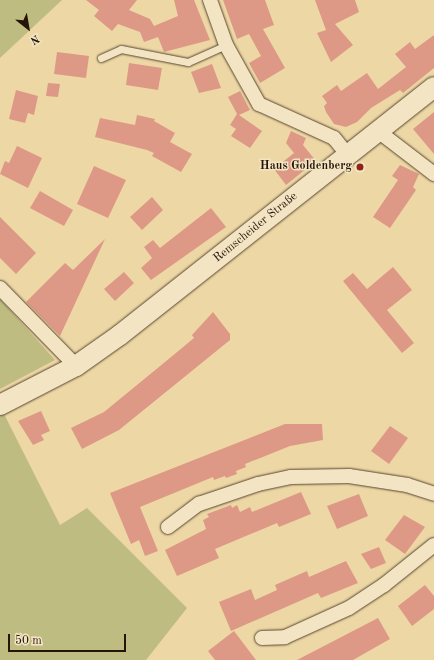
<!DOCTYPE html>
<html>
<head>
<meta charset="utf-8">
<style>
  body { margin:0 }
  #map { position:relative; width:434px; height:660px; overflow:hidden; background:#edd7a5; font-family:"Old Standard TT",serif }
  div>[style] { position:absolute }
  .green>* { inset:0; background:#bfbc82 }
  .building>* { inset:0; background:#de9986 }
  .roads { filter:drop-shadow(0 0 1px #58452f) drop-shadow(0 0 1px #58452f) }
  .lane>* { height:7px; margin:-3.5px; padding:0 3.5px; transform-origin:3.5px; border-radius:3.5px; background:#f3e5c4 }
  .street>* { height:14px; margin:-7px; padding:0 7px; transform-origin:7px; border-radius:7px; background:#f3e5c4 }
  .secondary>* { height:20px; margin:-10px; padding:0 10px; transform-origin:10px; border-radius:10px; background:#f3e5c4 }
  .dots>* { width:11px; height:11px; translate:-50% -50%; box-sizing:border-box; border:2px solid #f3e5c4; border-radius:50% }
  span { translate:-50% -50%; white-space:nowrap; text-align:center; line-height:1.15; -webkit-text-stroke:3px #f3e5c4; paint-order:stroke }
  .poi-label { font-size:12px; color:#271408; font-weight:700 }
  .right { translate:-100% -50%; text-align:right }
  .street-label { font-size:12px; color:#271408 }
  .north { position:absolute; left:8px; top:8px; width:40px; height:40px; -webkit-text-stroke:3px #f3e5c4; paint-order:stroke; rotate:149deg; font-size:11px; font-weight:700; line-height:16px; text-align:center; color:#271408 }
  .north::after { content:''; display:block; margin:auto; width:14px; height:18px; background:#271408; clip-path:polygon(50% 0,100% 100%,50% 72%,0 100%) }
  .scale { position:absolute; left:8px; top:634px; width:118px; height:18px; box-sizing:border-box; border:2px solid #271408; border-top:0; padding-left:5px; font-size:12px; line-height:14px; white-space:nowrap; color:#271408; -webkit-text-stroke:3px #f3e5c4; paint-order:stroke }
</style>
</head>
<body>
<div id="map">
  <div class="green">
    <i style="clip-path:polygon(0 0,62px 0,0 58px)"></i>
    <i style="clip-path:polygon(0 299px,55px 360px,0 389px)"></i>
    <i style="clip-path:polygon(0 406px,60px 525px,87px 508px,187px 608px,146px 660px,0 660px)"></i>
  </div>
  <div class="building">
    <i style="clip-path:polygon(86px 0,137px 0,129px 10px,150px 19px,154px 26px,178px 16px,174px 0,194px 0,210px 40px,164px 52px,158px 37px,144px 42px,140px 32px,118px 24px,112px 31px,94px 16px,99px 10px)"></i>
    <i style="clip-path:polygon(223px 0,265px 0,274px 25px,263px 29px,285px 68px,260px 83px,249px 63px,261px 56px,249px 34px,237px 39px)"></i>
    <i style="clip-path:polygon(315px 0,355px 0,359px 12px,335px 24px,353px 45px,331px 62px,317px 33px,326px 30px)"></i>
    <i style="clip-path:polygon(434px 35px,434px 68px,403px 93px,400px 90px,371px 108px,357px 122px,346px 127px,334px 124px,326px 112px,324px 106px,327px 103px,322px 96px,337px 85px,341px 91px,367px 73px,378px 89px,406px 67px,395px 54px,410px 42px,415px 49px)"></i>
    <i style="clip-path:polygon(57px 52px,89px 56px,86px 78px,54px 74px)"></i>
    <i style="clip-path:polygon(129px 63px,162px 68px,158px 90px,126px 85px)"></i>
    <i style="clip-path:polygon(212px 64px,221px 88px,199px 93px,191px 72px)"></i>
    <i style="clip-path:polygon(48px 83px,60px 84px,58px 97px,46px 96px)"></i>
    <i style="clip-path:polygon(16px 90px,38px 96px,34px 115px,28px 113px,25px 123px,9px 119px)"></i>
    <i style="clip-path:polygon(240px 91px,250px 110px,239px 115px,262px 131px,250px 148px,231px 136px,236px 129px,230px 125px,237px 114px,228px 97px)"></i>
    <i style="clip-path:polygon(434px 112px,434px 154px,413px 129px)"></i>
    <i style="clip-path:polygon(137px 115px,155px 119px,154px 121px,175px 133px,170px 142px,192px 154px,181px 172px,152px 156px,154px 153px,147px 150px,95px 137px,100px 118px,135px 125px)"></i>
    <i style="clip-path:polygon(291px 131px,306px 138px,303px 145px,316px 161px,286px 185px,274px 169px,294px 153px,286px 143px)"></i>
    <i style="clip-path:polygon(17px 146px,42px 158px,28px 188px,0 174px,5px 161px,9px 163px)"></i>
    <i style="clip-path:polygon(400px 165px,419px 174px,413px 187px,416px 190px,390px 228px,373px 217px,398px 180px,392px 176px)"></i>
    <i style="clip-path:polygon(94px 166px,126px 180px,108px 218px,77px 204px)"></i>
    <i style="clip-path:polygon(40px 191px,73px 210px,64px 226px,30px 208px)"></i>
    <i style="clip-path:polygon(152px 197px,163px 210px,142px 230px,130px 217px)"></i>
    <i style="clip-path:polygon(211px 208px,226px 227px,151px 280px,141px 268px,152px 258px,144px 247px,153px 240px,160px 248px)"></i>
    <i style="clip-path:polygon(0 217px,36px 253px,16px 274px,0 258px)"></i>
    <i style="clip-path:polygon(105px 239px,60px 336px,26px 302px,65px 263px,73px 270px)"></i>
    <i style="clip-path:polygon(393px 267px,412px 290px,387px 310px,414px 343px,402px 353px,343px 281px,353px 273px,367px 289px)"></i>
    <i style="clip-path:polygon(124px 272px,134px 283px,115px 301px,104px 289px)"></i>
    <i style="clip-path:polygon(213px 312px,230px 334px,230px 340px,119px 430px,82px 449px,71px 428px,104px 412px,165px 362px,194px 338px,192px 335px)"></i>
    <i style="clip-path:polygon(41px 411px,50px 431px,41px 435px,44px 440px,33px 445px,18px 421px)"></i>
    <i style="clip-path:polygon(285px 424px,322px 424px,323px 440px,290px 446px,245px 464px,246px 467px,236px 471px,237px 474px,226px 478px,225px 476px,214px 480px,213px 477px,140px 507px,158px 551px,145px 556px,139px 540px,131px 544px,110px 493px)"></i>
    <i style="clip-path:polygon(390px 426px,408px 438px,389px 464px,371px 451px)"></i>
    <i style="clip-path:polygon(301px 492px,311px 514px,279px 527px,277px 523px,215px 549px,219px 558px,177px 576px,165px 550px,206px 529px,203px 520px,209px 517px,207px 514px,231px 505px,232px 508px,237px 505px,240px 512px,250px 507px,252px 512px)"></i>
    <i style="clip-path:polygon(359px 494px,368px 516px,337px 529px,327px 506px)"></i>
    <i style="clip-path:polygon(404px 515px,425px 527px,405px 554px,385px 540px)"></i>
    <i style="clip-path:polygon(379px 547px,386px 563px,371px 569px,361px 554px)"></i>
    <i style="clip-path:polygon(346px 561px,358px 583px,321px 598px,318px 593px,231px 631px,219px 602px,251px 589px,255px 600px,277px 590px,275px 585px,307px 571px,309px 577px)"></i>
    <i style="clip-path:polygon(425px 585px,434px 596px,434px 609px,412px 626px,398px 606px)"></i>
    <i style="clip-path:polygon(378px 618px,390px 639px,353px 660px,297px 660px)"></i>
    <i style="clip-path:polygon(234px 631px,256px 660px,215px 660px,208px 651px)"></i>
  </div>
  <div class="roads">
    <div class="lane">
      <i style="left:101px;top:58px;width:22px;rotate:-24deg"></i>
      <i style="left:121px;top:49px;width:68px;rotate:11deg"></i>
      <i style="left:188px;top:62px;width:42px;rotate:-24.1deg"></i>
    </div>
    <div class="street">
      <i style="left:210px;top:0;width:48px;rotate:70.4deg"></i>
      <i style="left:226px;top:45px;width:68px;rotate:60.8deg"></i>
      <i style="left:259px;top:104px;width:82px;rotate:24.4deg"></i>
      <i style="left:334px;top:138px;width:22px;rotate:51deg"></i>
      <i style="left:378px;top:131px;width:71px;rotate:37.5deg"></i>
      <i style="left:0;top:288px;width:109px;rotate:45.7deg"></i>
      <i style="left:168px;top:527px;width:39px;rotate:-37deg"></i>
      <i style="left:199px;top:504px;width:62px;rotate:-18.7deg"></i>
      <i style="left:258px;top:484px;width:34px;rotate:-12deg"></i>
      <i style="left:291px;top:477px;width:58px;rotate:-1deg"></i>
      <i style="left:349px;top:476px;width:59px;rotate:8.8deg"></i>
      <i style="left:407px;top:485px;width:28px;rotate:18deg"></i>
      <i style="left:262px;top:638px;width:23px;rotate:-2deg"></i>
      <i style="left:285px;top:637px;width:70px;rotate:-24.4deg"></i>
      <i style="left:349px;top:608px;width:42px;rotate:-33.3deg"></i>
      <i style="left:384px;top:585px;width:64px;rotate:-38.7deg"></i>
    </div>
    <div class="secondary">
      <i style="left:0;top:405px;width:85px;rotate:-27.2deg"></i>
      <i style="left:76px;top:366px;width:54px;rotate:-35.2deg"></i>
      <i style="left:120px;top:335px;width:400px;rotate:-38.3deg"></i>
    </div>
  </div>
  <div class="dots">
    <i style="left:360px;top:167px;background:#8f2418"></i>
  </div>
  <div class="poi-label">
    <span class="right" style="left:352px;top:167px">Haus Goldenberg</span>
  </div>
  <div class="street-label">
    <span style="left:256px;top:228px;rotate:-39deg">Remscheider Straße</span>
  </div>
  <div class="north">N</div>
  <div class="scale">50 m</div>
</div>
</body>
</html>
